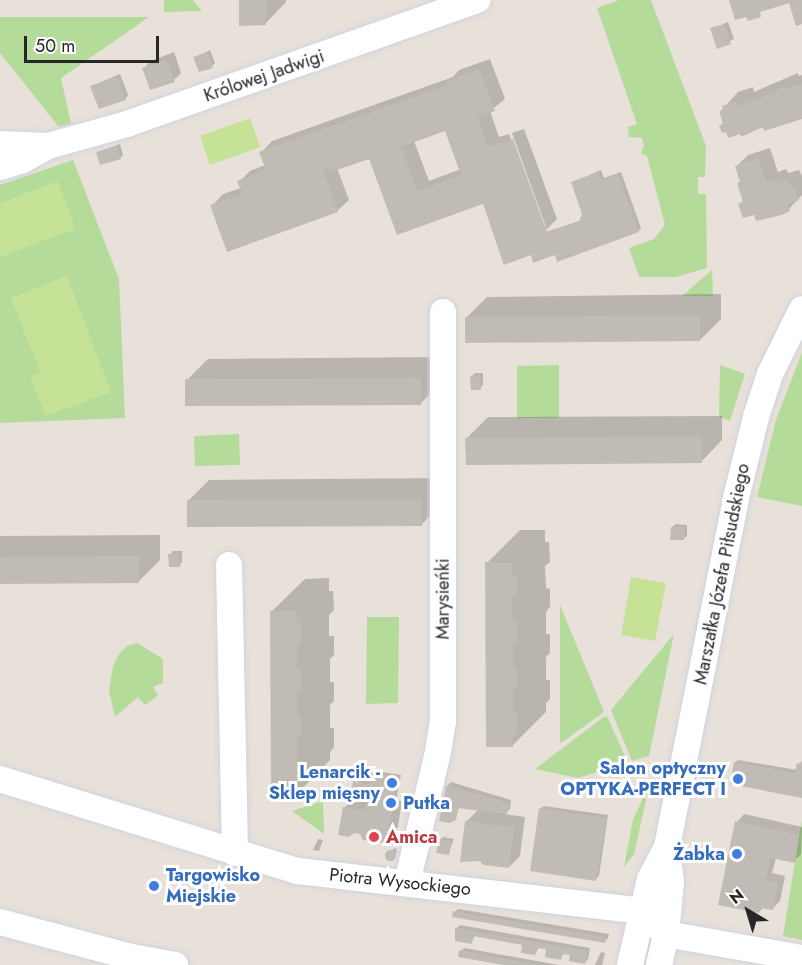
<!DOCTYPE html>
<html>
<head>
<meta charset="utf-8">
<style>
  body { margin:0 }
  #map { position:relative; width:802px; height:965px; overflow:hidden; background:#e8e1d9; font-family:Jost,sans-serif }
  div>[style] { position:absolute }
  .green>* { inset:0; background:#b4db9a }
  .pitch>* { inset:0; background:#c6e296 }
  .shadow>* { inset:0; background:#0003 }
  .building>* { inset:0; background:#c1bbb6 }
  .round { border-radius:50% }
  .roads { filter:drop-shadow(0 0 2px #cfd3df) drop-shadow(0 0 2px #cfd3df) }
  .minor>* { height:26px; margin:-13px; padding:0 13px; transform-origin:13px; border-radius:13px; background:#fff }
  .dots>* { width:16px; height:16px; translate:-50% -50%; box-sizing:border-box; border:3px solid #fff; border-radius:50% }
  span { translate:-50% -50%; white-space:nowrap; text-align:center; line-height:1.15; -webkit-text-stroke:6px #fff; paint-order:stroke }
  .street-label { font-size:18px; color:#272727 }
  .shop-label { font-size:18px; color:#366cbe; font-weight:700 }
  .right { translate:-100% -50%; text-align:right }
  .left { translate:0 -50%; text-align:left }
  .health-label { font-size:18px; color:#be3a42; font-weight:700 }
  .north { position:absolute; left:718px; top:881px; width:60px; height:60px; -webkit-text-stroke:4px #fff; paint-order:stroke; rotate:322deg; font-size:16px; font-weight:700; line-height:24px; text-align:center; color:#272727 }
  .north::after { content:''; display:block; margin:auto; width:21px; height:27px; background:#272727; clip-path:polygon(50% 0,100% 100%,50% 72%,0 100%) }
  .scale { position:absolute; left:24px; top:36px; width:135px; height:27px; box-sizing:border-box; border:3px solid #272727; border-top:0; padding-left:8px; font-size:18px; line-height:21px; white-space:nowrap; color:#272727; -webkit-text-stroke:4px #fff; paint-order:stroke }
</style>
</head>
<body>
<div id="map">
  <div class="green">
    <i style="clip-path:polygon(164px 0,193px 0,202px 11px,164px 12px)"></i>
    <i style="clip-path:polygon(619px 0,651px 0,706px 146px,705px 177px,698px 177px,698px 194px,706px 194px,707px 268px,676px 277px,639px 277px,629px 248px,654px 239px,665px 225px,647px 156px,641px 153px,644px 146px,642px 138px,629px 137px,628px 127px,637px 124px,597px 8px)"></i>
    <i style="clip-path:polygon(0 17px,149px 17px,61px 78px,71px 124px,59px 127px,0 53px)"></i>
    <i style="clip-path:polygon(73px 160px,119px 279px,125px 418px,0 423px,0 185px)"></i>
    <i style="clip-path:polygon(712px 270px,713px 296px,682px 296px)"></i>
    <i style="clip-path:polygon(802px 352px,802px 506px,757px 497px,776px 420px)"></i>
    <i style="clip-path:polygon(559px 365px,559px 418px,517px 418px,517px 366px)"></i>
    <i style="clip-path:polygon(720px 365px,745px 374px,730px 421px,719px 417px)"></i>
    <i style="clip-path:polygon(239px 434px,240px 465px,195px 466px,194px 436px)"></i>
    <i style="clip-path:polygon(560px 605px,604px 712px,561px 743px,560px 742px)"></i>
    <i style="clip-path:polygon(367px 617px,399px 617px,398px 703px,366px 704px)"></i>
    <i style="clip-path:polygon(674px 634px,649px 756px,632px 761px,611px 710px)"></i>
    <i style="clip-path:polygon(137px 643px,163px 659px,163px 683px,153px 687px,158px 695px,155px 698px,145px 705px,138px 697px,115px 717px,109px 691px,113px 666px,119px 654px,127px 646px)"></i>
    <i style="clip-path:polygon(605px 716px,608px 718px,628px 763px,578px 778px,535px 769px)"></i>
    <i style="clip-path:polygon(650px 782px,634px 854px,624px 867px,633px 820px)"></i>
    <i style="clip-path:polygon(323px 801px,324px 834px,292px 811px)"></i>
    <i style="clip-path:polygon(802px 819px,802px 940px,783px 936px)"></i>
  </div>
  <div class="pitch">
    <i style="clip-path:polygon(250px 118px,260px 147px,210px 165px,200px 136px)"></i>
    <i style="clip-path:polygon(58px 181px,75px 229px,0 257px,0 203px)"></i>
    <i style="clip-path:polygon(67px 276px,111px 392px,46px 416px,30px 376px,40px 372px,11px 298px)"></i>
    <i style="clip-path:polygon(631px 577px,666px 583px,655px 641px,621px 635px)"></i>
  </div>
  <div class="shadow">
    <i style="clip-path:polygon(240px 0,286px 0,286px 2px,265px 24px)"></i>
    <i style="clip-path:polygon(728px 22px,734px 39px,718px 47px,712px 29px)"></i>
    <i style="clip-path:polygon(210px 50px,215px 63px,212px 66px,195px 58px)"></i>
    <i style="clip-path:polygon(174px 52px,181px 73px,174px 80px,144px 68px,151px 61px)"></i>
    <i style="clip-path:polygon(evenodd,490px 59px,505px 99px,490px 111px,499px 137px,509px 134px,543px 227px,546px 227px,512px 133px,524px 129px,557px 219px,543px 233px,582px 220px,584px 214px,572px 183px,601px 170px,604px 178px,621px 172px,641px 228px,638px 231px,556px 253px,532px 253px,484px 202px,398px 233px,370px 157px,337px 168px,349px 200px,337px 211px,212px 206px,223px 194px,241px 188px,239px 182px,250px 171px,265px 165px,261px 153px,272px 141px,453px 77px,459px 70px,490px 59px,446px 129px,461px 169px,429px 181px,414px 141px,446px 129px)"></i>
    <i style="clip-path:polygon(798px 73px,799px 76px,802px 75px,802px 117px,764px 125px,742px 135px,741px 132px,721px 126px,724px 122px,721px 111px,738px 92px,753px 87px,754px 92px)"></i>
    <i style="clip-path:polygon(120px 74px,128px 95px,125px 99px,92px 86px)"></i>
    <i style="clip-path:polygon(120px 144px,123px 155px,120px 158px,98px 152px)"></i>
    <i style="clip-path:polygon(770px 148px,778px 172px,786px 169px,788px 173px,799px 170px,802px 176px,802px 195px,789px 209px,755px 213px,740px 204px,744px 200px,737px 166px,748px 155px)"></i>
    <i style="clip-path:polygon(721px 294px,721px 319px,700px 340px,466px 318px,487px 297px)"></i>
    <i style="clip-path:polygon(442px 357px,442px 382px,421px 403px,187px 380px,208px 359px)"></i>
    <i style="clip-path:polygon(475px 373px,483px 373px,483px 385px,480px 388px,472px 376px)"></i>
    <i style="clip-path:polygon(722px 416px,722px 440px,701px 462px,467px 438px,488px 417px)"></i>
    <i style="clip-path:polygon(443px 478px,443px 503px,422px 524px,188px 501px,209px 480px)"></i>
    <i style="clip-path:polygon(676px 524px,687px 525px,687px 536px,683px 539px,672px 527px)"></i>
    <i style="clip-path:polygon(520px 530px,545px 530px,545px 542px,549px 542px,550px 562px,545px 566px,546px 588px,550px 589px,550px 607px,546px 612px,546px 634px,550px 634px,550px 653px,546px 657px,546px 680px,550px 680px,550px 699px,546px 703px,546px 712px,513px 745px,487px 563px)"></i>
    <i style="clip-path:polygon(160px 535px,160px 560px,139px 581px,0 582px,0 536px)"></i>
    <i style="clip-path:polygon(173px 551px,182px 551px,182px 562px,179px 566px,170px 555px)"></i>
    <i style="clip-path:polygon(329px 578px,329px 591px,333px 591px,334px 610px,329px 615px,329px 636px,334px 636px,334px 655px,330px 659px,330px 682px,334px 682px,334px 701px,330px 705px,330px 728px,334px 728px,334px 747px,330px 752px,330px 760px,297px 794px,271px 612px,305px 579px)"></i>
    <i style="clip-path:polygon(738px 760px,797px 770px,802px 760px,802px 796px,735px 763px)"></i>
    <i style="clip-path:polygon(376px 771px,401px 775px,396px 800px,402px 801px,398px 827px,386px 839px,344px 808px,356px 796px,355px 782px,358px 779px,371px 781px)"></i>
    <i style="clip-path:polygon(451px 782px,511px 800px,510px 809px,505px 814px,525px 817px,520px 856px,509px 867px,466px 822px,479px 809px,460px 806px,455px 818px,441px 820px,448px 785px)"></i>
    <i style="clip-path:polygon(544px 806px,608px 815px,599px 876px,596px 879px,540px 809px)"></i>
    <i style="clip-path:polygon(744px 814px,802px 827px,801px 854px,794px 861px,776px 858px,772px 873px,785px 876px,780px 901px,772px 909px,764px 907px,759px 912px,737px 822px)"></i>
    <i style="clip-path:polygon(443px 837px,454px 839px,448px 854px,440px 840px)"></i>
    <i style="clip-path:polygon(318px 839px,323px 840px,319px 851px,313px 850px)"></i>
    <i style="clip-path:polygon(396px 848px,397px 853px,388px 858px,386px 852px)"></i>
    <i style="clip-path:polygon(458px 909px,609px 934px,608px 938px,605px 941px,455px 912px)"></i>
    <i style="clip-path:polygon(460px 925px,590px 948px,588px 959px,585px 963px,572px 954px,564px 952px,561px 958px,548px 948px,539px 947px,535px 954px,523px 944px,475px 935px,471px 943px,457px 928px)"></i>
    <i style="clip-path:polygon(464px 948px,559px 965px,512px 965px,461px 951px)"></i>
    <i style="clip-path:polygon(601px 952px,605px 953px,602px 965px,595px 965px)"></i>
  </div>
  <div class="building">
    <i style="clip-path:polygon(239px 0,266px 0,266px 25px,239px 26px)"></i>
    <i style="clip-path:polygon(729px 0,802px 0,802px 24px,796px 26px,789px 3px,760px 12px,761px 17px,748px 21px,746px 17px,735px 20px)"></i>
    <i style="clip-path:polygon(725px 24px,731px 44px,717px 49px,710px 28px)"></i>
    <i style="clip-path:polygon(207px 52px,213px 68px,199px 72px,193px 57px)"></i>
    <i style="clip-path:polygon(166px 59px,175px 82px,150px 90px,142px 68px)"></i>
    <i style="clip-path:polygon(evenodd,479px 69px,495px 111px,477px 117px,488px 147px,513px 139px,547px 232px,579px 222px,582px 214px,571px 182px,598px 172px,601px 180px,618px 174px,639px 232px,557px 262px,555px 255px,533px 263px,531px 255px,504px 265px,483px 204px,397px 235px,369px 159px,331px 172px,329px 168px,323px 170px,338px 212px,227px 252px,210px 205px,242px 194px,237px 181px,266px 170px,259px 152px,447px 85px,446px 81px,479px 69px,445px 131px,461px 175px,417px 191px,401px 147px,445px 131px)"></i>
    <i style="clip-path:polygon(117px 77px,126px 100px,99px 109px,90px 86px)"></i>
    <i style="clip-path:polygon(802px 84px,802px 119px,764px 131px,763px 127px,741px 137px,740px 134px,728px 138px,726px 132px,722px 133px,719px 126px,723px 124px,719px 111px,723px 110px,722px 106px,738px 101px,739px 106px,776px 92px,775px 90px)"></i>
    <i style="clip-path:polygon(117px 146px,121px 159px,100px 165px,96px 152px)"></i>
    <i style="clip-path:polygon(758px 158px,766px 182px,775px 179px,776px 184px,788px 180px,790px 187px,794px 186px,799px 200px,788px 204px,790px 211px,782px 215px,756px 221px,754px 215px,743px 218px,738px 204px,743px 202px,737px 183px,740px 182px,735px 166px)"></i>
    <i style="clip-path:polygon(700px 315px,700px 341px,465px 343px,465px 317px)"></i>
    <i style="clip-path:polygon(480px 375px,481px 390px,471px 390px,470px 376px)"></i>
    <i style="clip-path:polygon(421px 378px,421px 405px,185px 406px,185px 379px)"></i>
    <i style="clip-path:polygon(702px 436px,702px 463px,466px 465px,465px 438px)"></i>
    <i style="clip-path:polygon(422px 499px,422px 526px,187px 527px,187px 500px)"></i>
    <i style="clip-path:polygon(671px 527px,684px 527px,684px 540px,670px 540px)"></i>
    <i style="clip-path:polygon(168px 554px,179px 554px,180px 567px,169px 567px)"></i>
    <i style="clip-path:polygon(100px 556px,139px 556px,139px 583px,0 584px,0 557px)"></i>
    <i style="clip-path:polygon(485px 562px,512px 563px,512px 575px,517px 575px,517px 597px,512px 597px,513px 621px,517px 621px,517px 642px,513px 642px,513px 667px,517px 667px,518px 688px,513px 688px,513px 713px,518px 713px,517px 734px,513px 735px,513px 747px,486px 747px)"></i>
    <i style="clip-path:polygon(270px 611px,297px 611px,297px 623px,301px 623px,301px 645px,297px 645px,297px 669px,301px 668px,301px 690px,297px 690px,297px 715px,301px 715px,301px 736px,297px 736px,297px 761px,301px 761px,302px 782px,297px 782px,297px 795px,271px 795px)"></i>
    <i style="clip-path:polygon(734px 762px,795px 773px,797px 763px,802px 764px,802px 798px,730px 784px)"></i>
    <i style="clip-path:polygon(371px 773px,398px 778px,387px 840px,382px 843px,363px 840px,360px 834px,354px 833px,349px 837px,338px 835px,343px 807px,365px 811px,366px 799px,351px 796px,353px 781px,369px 784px)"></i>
    <i style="clip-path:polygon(446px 785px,509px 803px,507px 814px,458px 808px,456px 820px,450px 823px,439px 821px)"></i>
    <i style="clip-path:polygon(539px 808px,606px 818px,596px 881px,530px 871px)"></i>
    <i style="clip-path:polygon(465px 821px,514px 827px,509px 868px,483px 865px,480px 861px,460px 862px)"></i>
    <i style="clip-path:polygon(735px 821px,799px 835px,795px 863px,771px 858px,766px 880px,778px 883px,773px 910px,760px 908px,759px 913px,718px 905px)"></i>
    <i style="clip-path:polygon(439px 839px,452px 842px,449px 855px,436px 853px)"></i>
    <i class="round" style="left:384.5px;top:849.5px;width:11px;height:11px"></i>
    <i style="clip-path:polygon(453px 911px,606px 937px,605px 943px,452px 917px)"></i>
    <i style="clip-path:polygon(455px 928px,588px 951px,585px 964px,569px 961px,570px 955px,562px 954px,561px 960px,545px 957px,546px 949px,536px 948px,535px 955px,521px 953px,522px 945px,473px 936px,472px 944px,455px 941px)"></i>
    <i style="clip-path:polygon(459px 950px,534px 964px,533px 965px,504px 965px,458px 957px)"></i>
  </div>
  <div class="roads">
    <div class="minor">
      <i style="left:0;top:144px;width:48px;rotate:2.4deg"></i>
      <i style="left:0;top:167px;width:24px;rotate:-17deg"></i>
      <i style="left:23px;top:160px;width:29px;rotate:-29deg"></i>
      <i style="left:48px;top:146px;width:82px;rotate:-15.6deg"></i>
      <i style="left:127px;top:124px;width:372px;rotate:-19.5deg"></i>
      <i style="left:229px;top:565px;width:288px;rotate:88.8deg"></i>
      <i style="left:0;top:779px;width:312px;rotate:17.2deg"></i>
      <i style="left:298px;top:871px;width:346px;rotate:6.6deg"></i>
      <i style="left:642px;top:911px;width:33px;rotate:44deg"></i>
      <i style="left:666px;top:934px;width:138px;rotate:10deg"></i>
      <i style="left:407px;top:883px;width:135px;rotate:-76.7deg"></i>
      <i style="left:438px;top:752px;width:30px;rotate:-81deg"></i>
      <i style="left:443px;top:722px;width:410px;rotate:-90deg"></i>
      <i style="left:0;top:922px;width:137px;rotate:14.9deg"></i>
      <i style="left:132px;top:957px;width:44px;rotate:10.5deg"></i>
      <i style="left:630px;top:965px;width:88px;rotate:-76.9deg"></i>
      <i style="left:650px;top:879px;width:36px;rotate:-62deg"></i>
      <i style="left:667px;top:847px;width:352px;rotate:-78.8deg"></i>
      <i style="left:735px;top:502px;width:88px;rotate:-76.1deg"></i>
      <i style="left:756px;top:417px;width:45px;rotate:-72deg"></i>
      <i style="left:770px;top:374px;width:72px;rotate:-63.8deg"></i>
      <i style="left:659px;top:965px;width:32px;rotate:-77deg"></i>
      <i style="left:666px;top:934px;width:52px;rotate:-84.5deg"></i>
      <i style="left:671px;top:882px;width:35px;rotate:-97deg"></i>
    </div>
  </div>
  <div class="dots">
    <i style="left:738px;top:779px;background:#3f7fe0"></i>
    <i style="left:392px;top:783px;background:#3f7fe0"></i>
    <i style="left:391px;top:803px;background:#3f7fe0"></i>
    <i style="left:374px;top:837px;background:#e0444e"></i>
    <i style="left:737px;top:854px;background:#3f7fe0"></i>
    <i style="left:154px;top:886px;background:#3f7fe0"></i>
  </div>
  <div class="street-label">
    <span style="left:264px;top:76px;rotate:-19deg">Królowej Jadwigi</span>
    <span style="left:722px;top:574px;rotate:-79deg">Marszałka Józefa Piłsudskiego</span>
    <span style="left:443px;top:599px;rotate:-90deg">Marysieńki</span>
    <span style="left:400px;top:882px;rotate:6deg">Piotra Wysockiego</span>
  </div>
  <div class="shop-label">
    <span class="right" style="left:726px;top:779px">Salon optyczny<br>OPTYKA-PERFECT I</span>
    <span class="right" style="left:380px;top:783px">Lenarcik -<br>Sklep mięsny</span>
    <span class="left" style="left:403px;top:803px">Putka</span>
    <span class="right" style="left:725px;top:854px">Żabka</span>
    <span class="left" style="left:166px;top:886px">Targowisko<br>Miejskie</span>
  </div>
  <div class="health-label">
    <span class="left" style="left:386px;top:837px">Amica</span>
  </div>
  <div class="north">N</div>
  <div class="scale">50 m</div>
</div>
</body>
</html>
